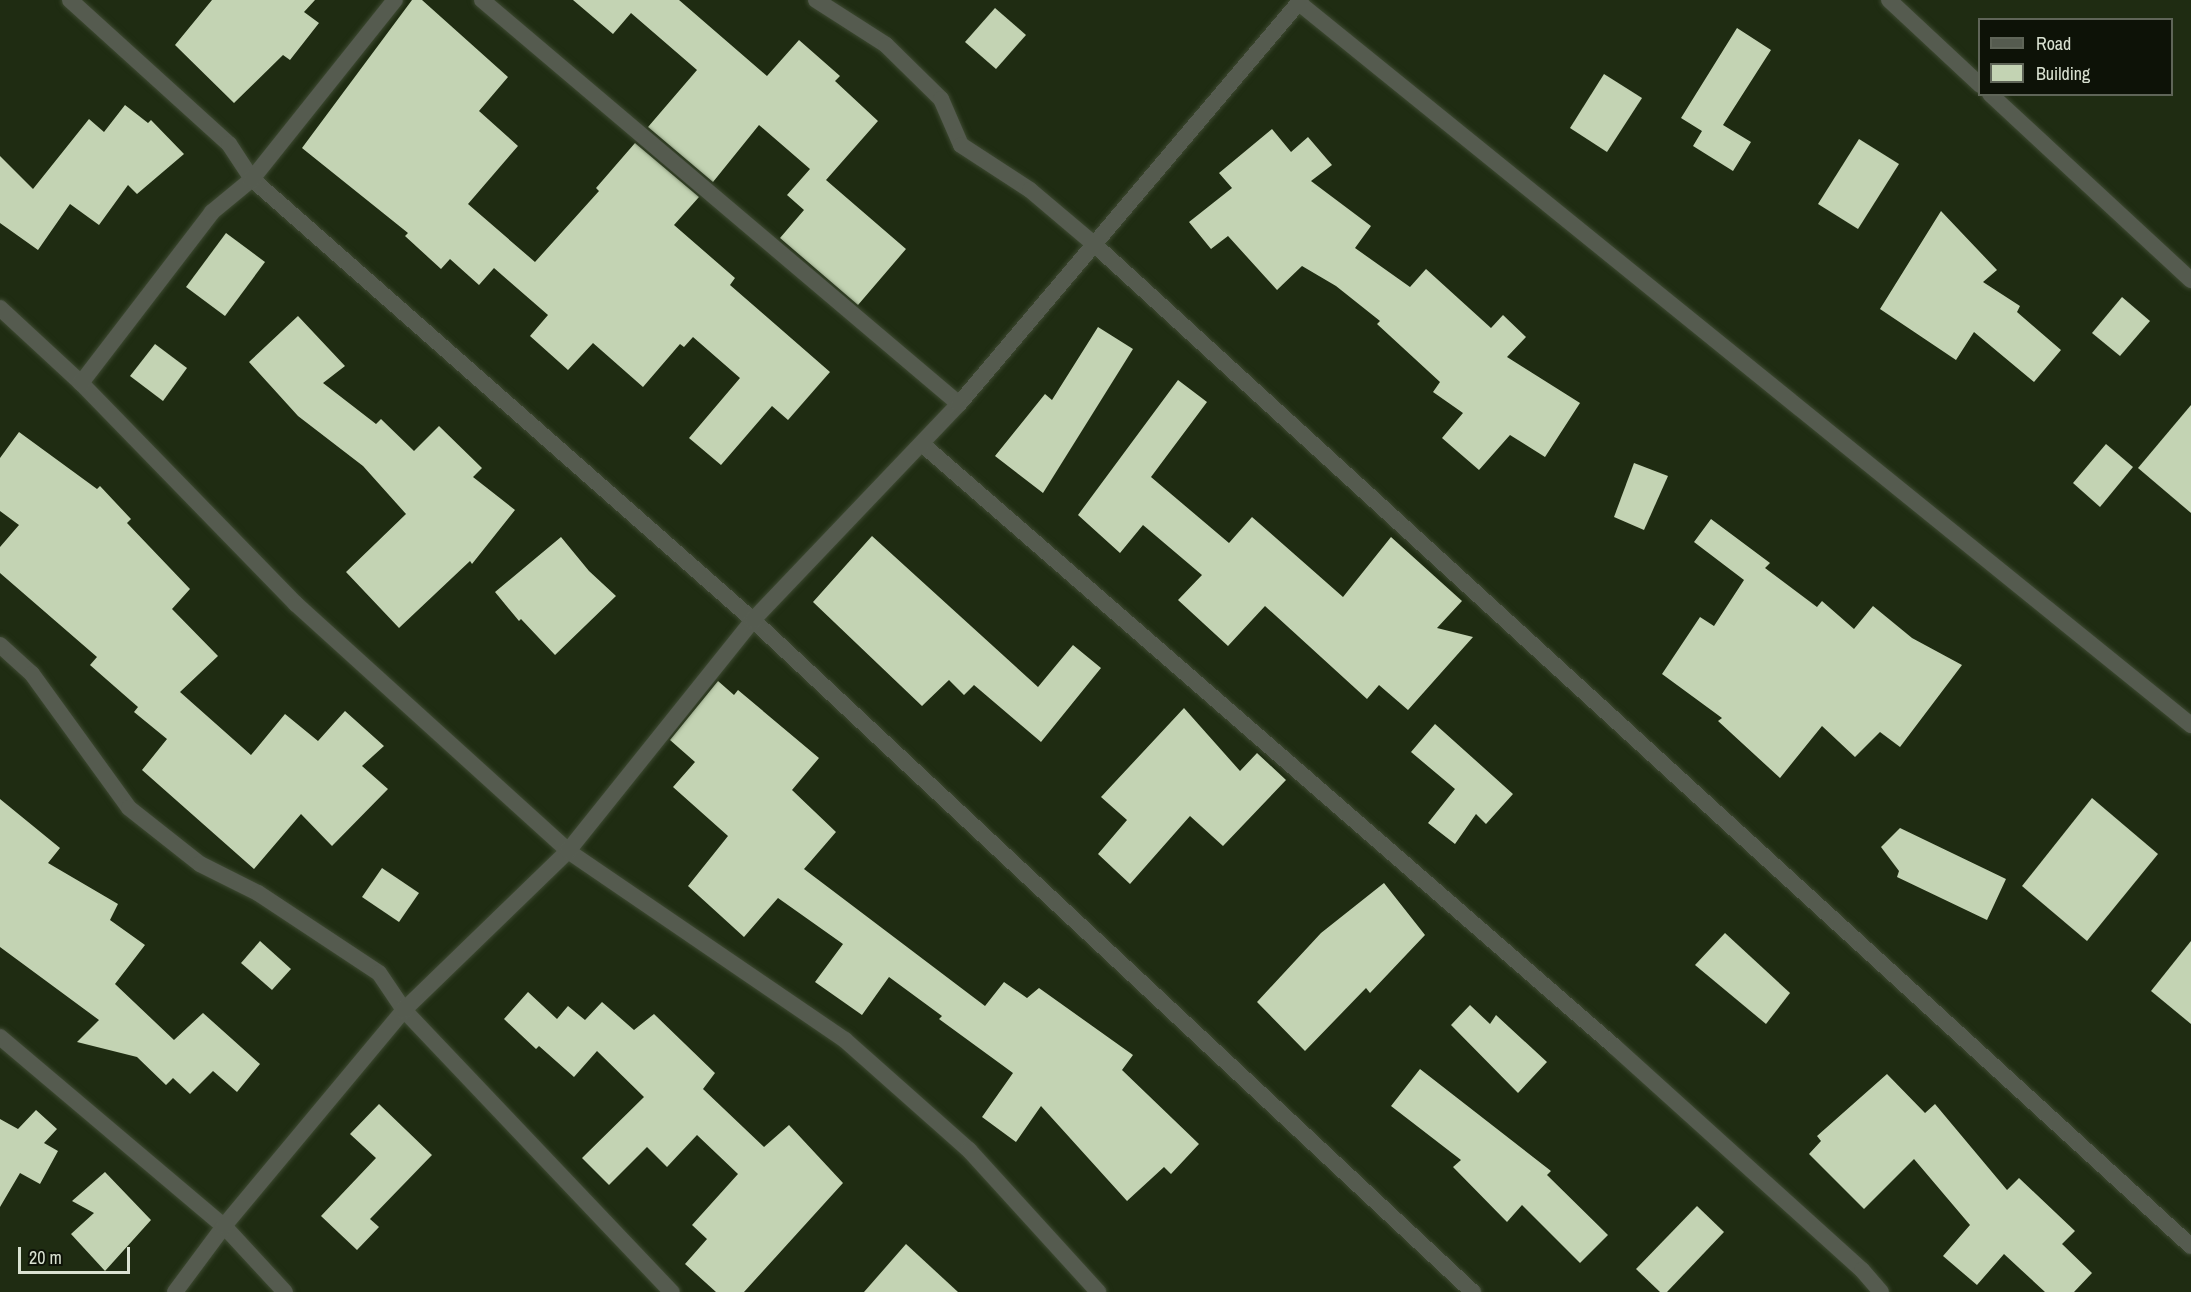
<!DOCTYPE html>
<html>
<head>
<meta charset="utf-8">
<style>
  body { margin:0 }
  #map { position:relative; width:2191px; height:1292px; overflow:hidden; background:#1f2c12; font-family:"Archivo Narrow",sans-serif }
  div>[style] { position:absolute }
  .building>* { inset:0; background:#c3d3b3 }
  .roads { filter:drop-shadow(0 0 2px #3d4931) drop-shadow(0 0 2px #3d4931) }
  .minor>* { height:16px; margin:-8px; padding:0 8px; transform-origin:8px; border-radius:8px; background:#555b4f }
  span { translate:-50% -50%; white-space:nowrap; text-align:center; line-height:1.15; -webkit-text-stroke:6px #0d1207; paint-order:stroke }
  .legend { position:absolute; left:1978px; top:18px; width:195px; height:78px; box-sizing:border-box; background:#0d1207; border:2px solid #5f6558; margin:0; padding:8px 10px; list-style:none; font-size:18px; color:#dae2d2 }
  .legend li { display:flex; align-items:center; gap:12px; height:30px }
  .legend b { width:30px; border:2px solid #5f6558 }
  .scale { position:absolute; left:18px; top:1247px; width:112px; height:27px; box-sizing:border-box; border:3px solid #dae2d2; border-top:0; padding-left:8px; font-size:18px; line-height:21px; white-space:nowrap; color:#dae2d2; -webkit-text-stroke:4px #0d1207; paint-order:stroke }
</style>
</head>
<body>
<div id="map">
  <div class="building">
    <i style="clip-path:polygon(212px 0,315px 0,304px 12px,319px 23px,290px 60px,283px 55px,234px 103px,175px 45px)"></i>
    <i style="clip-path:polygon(412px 0,422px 0,508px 77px,479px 111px,518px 146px,468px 204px,535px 262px,599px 191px,596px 188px,635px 143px,699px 197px,674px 225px,735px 278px,730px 285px,830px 372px,788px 420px,772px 406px,721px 465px,689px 438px,740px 378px,693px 337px,684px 347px,680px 344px,643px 387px,593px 343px,568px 370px,530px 336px,548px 315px,494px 268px,479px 285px,450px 259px,441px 269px,405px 236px,408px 233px,302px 148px)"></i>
    <i style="clip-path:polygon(573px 0,679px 0,767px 76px,799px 40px,840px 76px,835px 81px,878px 121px,826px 180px,906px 249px,858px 305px,780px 238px,804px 210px,787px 195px,810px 169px,759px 125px,713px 182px,648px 127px,697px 70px,631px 13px,613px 34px)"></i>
    <i style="clip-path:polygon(995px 8px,1026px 35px,996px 69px,965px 42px)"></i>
    <i style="clip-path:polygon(1737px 28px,1771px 50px,1723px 125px,1751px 142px,1733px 171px,1693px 146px,1702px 131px,1681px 118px)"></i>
    <i style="clip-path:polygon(1604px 74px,1642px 98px,1607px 152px,1570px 128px)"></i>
    <i style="clip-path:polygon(125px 105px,148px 123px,151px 120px,184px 154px,137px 194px,128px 185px,99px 225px,70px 204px,38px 250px,0 223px,0 156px,33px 189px,89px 119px,104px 132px)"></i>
    <i style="clip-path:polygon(1272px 129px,1291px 152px,1308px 137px,1332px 165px,1311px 181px,1371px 226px,1355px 248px,1410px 287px,1426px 269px,1491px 328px,1503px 315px,1526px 337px,1507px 357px,1580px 403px,1545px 457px,1510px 435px,1479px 470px,1442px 438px,1463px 413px,1433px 392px,1440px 382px,1377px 324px,1380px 321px,1336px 286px,1302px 266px,1277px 290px,1228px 236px,1211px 249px,1189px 222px,1232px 188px,1219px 173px)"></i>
    <i style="clip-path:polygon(1859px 139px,1899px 164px,1858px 229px,1818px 204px)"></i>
    <i style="clip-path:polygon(1941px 211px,1997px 270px,1983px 282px,2020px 306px,2017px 312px,2061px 350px,2034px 382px,1974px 332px,1956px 360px,1880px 309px)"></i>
    <i style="clip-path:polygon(226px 233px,265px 262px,225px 316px,186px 287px)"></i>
    <i style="clip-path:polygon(2122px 297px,2150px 321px,2120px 356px,2092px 333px)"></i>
    <i style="clip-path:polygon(298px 316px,345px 366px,323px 383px,376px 424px,381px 419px,414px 451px,439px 426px,482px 468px,473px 477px,515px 510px,472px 564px,470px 561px,399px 628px,346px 572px,406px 514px,363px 466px,298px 416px,249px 362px)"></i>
    <i style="clip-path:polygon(1098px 327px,1133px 349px,1043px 493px,995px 456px,1045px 394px,1052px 400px)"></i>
    <i style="clip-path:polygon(155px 344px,187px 368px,163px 401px,130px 376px)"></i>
    <i style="clip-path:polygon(1178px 380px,1207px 402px,1151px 477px,1229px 543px,1252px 517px,1343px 597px,1391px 537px,1462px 601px,1437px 628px,1473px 637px,1408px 710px,1379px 685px,1367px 699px,1265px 606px,1228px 646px,1178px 600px,1202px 575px,1143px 525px,1120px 553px,1078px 515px)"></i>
    <i style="clip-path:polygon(2191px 405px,2191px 513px,2138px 468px)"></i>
    <i style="clip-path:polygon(19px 432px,97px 489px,100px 486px,131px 519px,127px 523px,190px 589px,172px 609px,218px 656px,180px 692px,251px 755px,285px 714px,318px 741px,345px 711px,384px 746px,362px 766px,388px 789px,332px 846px,301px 814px,254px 869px,142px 770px,167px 739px,134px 712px,138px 707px,90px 665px,97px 657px,0 573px,0 547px,19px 525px,0 511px,0 458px)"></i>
    <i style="clip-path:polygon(2106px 444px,2133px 467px,2100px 507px,2073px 483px)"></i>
    <i style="clip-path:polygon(1634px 463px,1668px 476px,1644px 530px,1614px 517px)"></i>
    <i style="clip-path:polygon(1711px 519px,1770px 563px,1765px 568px,1817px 607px,1822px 601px,1854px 629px,1873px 606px,1912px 638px,1962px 665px,1900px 747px,1880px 732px,1855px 757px,1822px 726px,1780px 778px,1718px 721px,1722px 718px,1662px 674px,1700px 617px,1714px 626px,1744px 580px,1694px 542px)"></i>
    <i style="clip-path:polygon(872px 536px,1038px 687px,1073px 645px,1101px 668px,1041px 742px,974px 685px,964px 695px,949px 680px,922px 706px,813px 602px)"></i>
    <i style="clip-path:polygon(561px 537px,589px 571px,616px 596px,555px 655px,521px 619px,519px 621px,495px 592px)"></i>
    <i style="clip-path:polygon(718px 681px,734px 695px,738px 690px,819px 758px,792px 790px,836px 832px,804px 869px,985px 1006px,1004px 982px,1027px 998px,1039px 988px,1133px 1055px,1122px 1070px,1199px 1144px,1171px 1174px,1164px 1167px,1127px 1201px,1041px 1106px,1016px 1142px,982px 1117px,1013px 1073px,939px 1019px,942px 1016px,889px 977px,862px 1015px,815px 982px,843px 944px,778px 898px,744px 937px,688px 886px,728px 836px,673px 787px,695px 762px,670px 740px)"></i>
    <i style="clip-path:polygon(1184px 708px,1240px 771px,1257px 753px,1286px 780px,1223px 846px,1190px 816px,1130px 884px,1098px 854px,1127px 820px,1101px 797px)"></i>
    <i style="clip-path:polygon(1435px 724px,1513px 794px,1486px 824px,1476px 814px,1455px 844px,1428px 823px,1455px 789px,1411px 752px)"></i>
    <i style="clip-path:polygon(2092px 798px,2158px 854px,2087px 941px,2022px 886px)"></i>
    <i style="clip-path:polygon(0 799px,60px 848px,48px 863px,118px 904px,110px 920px,145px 945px,115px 984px,174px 1040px,203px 1013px,260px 1064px,237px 1092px,213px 1071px,190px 1094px,173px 1078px,166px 1085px,137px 1057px,77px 1042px,99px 1020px,0 947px)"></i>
    <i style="clip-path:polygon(1900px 828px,2006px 879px,1987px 920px,1897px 877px,1899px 871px,1881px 847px)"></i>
    <i style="clip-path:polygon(382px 868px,419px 893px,399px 922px,362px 897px)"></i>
    <i style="clip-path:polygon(1384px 883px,1425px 935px,1370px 993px,1366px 988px,1305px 1051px,1257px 1002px,1321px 933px)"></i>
    <i style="clip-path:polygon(1725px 933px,1790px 993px,1766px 1024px,1695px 965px)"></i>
    <i style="clip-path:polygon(260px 941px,291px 969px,272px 990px,241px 963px)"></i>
    <i style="clip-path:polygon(2191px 941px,2191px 1024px,2151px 991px)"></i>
    <i style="clip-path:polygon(528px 992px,557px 1019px,568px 1006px,585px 1020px,602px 1002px,634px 1030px,654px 1014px,715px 1073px,703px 1089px,764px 1147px,789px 1125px,843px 1183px,744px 1292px,716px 1292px,685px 1264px,707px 1239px,692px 1225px,738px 1174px,697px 1135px,667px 1167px,647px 1147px,609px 1185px,582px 1158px,644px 1097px,597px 1051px,574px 1077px,539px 1046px,536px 1049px,504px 1019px)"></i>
    <i style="clip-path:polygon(1470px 1005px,1490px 1024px,1496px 1015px,1547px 1062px,1518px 1093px,1451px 1025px)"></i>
    <i style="clip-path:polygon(1420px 1069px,1551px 1171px,1547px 1175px,1608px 1235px,1580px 1263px,1522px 1205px,1507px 1222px,1453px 1167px,1461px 1160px,1391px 1106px)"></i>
    <i style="clip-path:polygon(1887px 1074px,1925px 1113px,1935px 1104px,2007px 1190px,2019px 1178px,2075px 1231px,2062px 1244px,2092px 1273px,2074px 1292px,2045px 1292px,2004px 1254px,1977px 1285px,1943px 1256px,1970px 1225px,1914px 1159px,1864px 1209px,1809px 1154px,1821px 1141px,1817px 1136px)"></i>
    <i style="clip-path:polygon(379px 1104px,432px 1155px,370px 1219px,379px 1227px,357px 1250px,321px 1216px,376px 1158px,350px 1134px)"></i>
    <i style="clip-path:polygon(36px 1110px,57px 1129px,44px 1143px,58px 1151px,40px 1184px,20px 1173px,0 1207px,0 1119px,18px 1129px)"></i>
    <i style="clip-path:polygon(105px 1172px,151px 1220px,105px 1271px,71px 1234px,94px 1213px,72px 1201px)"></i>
    <i style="clip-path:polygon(1697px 1206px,1724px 1232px,1667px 1292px,1660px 1292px,1636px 1269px)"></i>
    <i style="clip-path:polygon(906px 1244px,958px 1292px,864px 1292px)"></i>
  </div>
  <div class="roads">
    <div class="minor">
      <i style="left:70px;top:0;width:215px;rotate:42.2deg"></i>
      <i style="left:229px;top:144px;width:42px;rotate:56.7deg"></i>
      <i style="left:252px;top:179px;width:667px;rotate:41.36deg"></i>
      <i style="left:753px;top:620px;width:985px;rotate:43.03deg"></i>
      <i style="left:482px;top:0;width:625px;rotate:40.26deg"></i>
      <i style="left:816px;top:0;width:83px;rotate:32.7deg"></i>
      <i style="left:886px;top:45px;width:77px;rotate:44.5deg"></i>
      <i style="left:941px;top:99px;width:50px;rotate:66.5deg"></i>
      <i style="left:961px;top:145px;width:82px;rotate:33.1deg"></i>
      <i style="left:1030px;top:190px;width:85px;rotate:40.2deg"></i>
      <i style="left:1095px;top:245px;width:1484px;rotate:42.41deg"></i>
      <i style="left:1889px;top:0;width:125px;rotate:43deg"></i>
      <i style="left:1299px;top:3px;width:1148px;rotate:38.99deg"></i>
      <i style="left:1990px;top:94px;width:274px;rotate:42.8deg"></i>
      <i style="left:0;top:308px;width:110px;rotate:42.8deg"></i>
      <i style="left:81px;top:383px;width:308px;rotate:45.8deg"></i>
      <i style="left:296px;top:604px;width:367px;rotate:42.2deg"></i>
      <i style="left:568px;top:851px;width:335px;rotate:34.3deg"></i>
      <i style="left:845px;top:1040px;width:166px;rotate:41.6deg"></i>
      <i style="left:969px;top:1150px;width:192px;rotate:47.7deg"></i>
      <i style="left:81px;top:383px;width:215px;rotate:-52.5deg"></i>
      <i style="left:212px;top:212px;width:52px;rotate:-39.5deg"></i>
      <i style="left:252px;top:179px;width:229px;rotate:-51.4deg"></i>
      <i style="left:922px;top:444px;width:917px;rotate:41.02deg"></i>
      <i style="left:1614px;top:1046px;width:334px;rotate:42.1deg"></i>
      <i style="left:1862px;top:1270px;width:29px;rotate:49deg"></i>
      <i style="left:0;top:645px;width:43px;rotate:42.2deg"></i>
      <i style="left:32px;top:674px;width:165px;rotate:54.1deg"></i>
      <i style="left:129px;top:808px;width:90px;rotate:38.3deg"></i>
      <i style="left:200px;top:864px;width:65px;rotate:26.6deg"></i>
      <i style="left:258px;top:893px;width:145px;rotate:33.5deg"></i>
      <i style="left:379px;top:973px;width:45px;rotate:56deg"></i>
      <i style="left:404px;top:1010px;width:389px;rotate:46.5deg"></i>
      <i style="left:0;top:1037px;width:293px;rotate:40.2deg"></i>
      <i style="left:224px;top:1226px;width:90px;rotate:47.3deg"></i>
      <i style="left:175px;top:1292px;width:82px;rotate:-53.4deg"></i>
      <i style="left:224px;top:1226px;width:281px;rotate:-50.2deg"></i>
      <i style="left:404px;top:1010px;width:228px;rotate:-44.1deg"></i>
      <i style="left:568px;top:851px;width:296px;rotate:-51.3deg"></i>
      <i style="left:753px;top:620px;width:298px;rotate:-46.4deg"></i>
      <i style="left:959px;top:404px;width:529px;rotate:-49.75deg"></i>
    </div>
  </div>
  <ul class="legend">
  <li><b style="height:8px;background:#555b4f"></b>Road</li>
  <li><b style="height:16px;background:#c3d3b3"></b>Building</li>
  </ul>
  <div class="scale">20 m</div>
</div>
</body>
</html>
